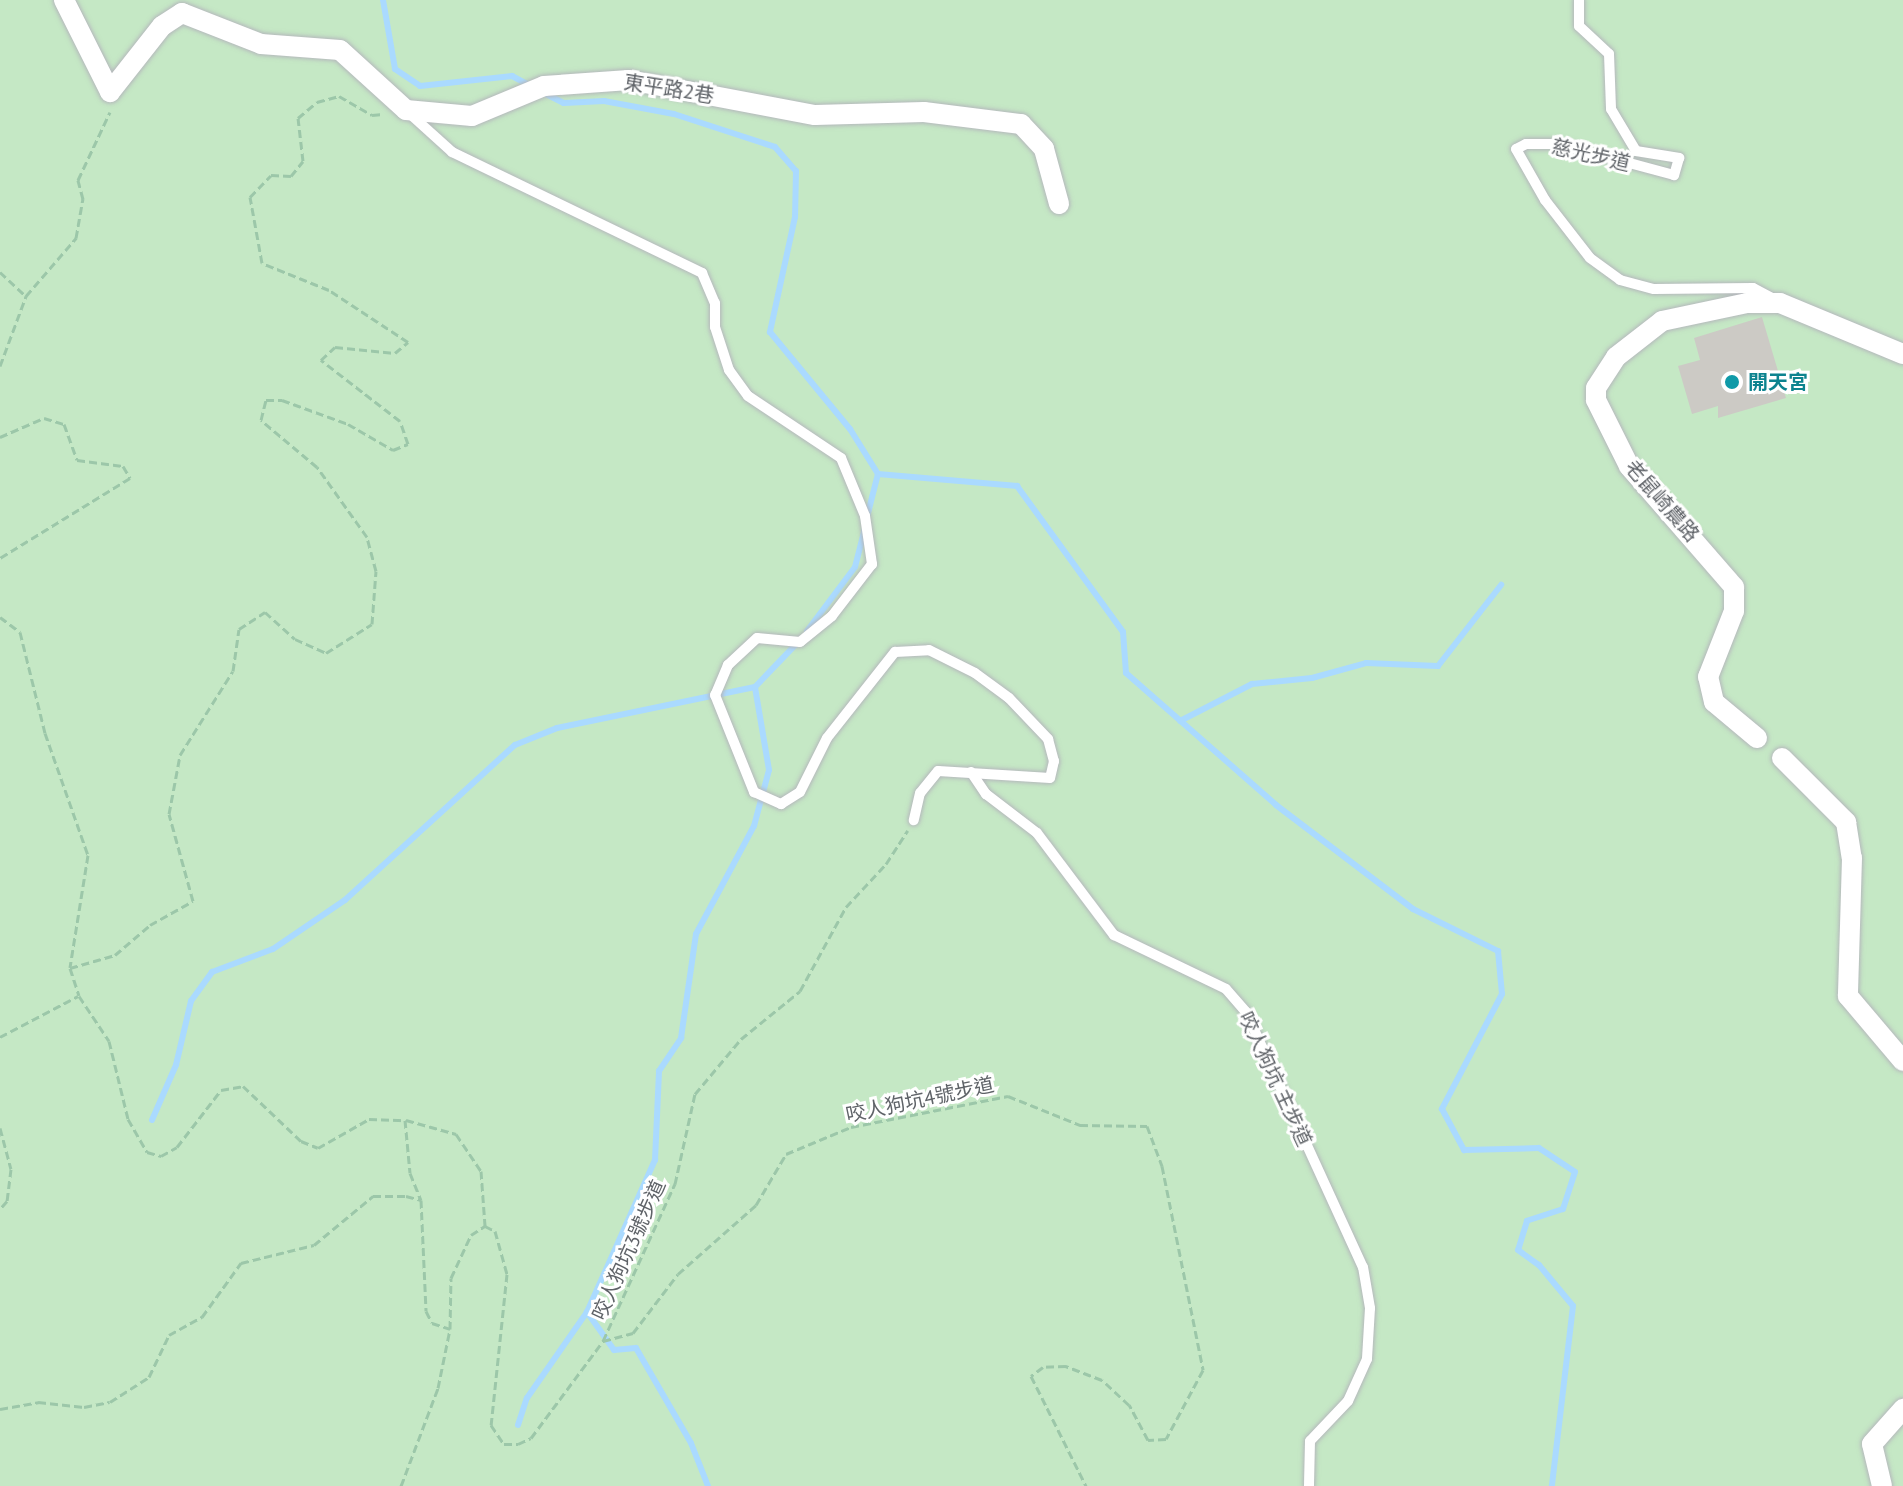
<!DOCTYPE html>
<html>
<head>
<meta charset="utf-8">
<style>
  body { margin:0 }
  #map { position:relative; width:1903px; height:1486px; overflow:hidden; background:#f1efe8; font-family:"PT Sans","Noto Sans TC",sans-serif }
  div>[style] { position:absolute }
  .green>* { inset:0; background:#c5e8c5 }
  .stream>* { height:6px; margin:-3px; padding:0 3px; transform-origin:3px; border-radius:3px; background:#aadaff }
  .building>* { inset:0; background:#cccac5 }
  .path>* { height:3px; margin-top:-1.5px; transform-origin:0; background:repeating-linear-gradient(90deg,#9cc7a9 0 8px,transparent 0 12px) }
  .roads { filter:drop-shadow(0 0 2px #b5b8bc) drop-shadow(0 0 2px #b5b8bc) }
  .service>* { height:10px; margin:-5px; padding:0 5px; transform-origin:5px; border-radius:5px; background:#fff }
  .minor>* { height:20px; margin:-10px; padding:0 10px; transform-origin:10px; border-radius:10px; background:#fff }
  .dots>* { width:22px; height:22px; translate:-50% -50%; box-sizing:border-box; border:4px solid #fff; border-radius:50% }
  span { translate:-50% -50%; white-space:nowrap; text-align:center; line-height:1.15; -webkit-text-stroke:6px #fff; paint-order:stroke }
  .street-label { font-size:20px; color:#5f6368 }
  .culture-label { font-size:20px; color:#0d838f; font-weight:700 }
  .left { translate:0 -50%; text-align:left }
</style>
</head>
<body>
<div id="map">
  <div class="green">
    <i style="clip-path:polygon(0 0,1903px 0,1903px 1486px,0 1486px)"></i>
  </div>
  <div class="stream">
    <i style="left:383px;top:0;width:70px;rotate:80.1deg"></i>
    <i style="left:395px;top:69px;width:30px;rotate:34deg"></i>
    <i style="left:420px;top:86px;width:93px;rotate:-6.2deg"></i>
    <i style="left:512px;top:76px;width:21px;rotate:28deg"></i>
    <i style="left:544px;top:93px;width:22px;rotate:27deg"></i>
    <i style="left:564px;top:103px;width:40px;rotate:-2.9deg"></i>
    <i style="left:604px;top:101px;width:71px;rotate:10.5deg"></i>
    <i style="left:674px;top:114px;width:106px;rotate:18.1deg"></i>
    <i style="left:775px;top:147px;width:32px;rotate:49deg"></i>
    <i style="left:796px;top:171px;width:46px;rotate:91.2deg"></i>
    <i style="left:795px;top:217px;width:118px;rotate:102.3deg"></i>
    <i style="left:770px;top:332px;width:126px;rotate:50.5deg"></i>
    <i style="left:850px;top:429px;width:53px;rotate:58.1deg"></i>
    <i style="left:878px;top:474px;width:140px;rotate:4.9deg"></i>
    <i style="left:1017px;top:486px;width:180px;rotate:54deg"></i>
    <i style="left:1123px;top:632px;width:41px;rotate:85.8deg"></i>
    <i style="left:1126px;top:673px;width:200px;rotate:41.3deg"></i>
    <i style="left:1276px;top:805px;width:172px;rotate:37.2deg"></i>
    <i style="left:1413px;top:909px;width:95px;rotate:26.3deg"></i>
    <i style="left:1498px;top:951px;width:43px;rotate:84.7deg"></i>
    <i style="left:1502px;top:994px;width:130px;rotate:117.6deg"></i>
    <i style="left:1442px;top:1109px;width:47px;rotate:61.8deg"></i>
    <i style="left:1464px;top:1150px;width:75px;rotate:-1.5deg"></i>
    <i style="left:1539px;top:1148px;width:43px;rotate:33.7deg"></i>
    <i style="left:1575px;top:1172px;width:39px;rotate:108deg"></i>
    <i style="left:1563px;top:1209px;width:38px;rotate:162deg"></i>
    <i style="left:1527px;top:1221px;width:30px;rotate:107deg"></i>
    <i style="left:1518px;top:1250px;width:26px;rotate:36deg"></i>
    <i style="left:1539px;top:1265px;width:53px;rotate:50.3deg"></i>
    <i style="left:1573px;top:1306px;width:181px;rotate:96.7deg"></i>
    <i style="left:867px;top:517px;width:44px;rotate:-75.7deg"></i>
    <i style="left:807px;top:631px;width:80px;rotate:-53.1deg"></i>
    <i style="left:855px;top:567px;width:40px;rotate:-75.6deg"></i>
    <i style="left:1180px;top:721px;width:81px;rotate:-27.2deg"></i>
    <i style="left:1252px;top:684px;width:60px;rotate:-5.7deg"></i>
    <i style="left:1312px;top:678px;width:56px;rotate:-15.5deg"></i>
    <i style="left:1366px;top:663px;width:72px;rotate:2.4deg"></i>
    <i style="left:1438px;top:666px;width:103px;rotate:-52.1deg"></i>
    <i style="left:152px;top:1120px;width:60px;rotate:-66.4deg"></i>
    <i style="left:176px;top:1065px;width:66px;rotate:-76.8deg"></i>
    <i style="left:191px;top:1001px;width:36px;rotate:-54deg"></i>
    <i style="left:212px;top:972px;width:65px;rotate:-20.7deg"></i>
    <i style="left:273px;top:949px;width:87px;rotate:-34.2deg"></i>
    <i style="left:345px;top:900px;width:230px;rotate:-42.4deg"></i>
    <i style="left:515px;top:745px;width:45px;rotate:-22deg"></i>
    <i style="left:557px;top:728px;width:202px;rotate:-11.7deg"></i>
    <i style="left:518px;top:1425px;width:28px;rotate:-72deg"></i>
    <i style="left:527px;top:1398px;width:105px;rotate:-55.1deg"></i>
    <i style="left:708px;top:1486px;width:46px;rotate:-111.6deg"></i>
    <i style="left:691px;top:1443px;width:110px;rotate:-120.1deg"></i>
    <i style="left:636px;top:1348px;width:22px;rotate:175deg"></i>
    <i style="left:614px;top:1350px;width:47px;rotate:-125.4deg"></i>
    <i style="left:587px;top:1312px;width:167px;rotate:-65.9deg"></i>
    <i style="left:655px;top:1160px;width:89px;rotate:-87.4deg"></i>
    <i style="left:659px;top:1071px;width:40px;rotate:-56deg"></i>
    <i style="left:681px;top:1038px;width:105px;rotate:-81.8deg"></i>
    <i style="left:696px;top:934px;width:123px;rotate:-61.8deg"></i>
    <i style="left:754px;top:826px;width:58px;rotate:-75deg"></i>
    <i style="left:769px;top:770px;width:84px;rotate:-99.6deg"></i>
    <i style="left:755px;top:687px;width:65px;rotate:-46.2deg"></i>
  </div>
  <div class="building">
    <i style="clip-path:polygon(1762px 317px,1786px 398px,1718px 418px,1718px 406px,1692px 414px,1678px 366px,1700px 360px,1694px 338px)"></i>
  </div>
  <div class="path">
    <i style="left:0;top:272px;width:35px;rotate:43deg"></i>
    <i style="left:0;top:366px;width:75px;rotate:-69.6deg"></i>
    <i style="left:26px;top:296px;width:77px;rotate:-49.2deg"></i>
    <i style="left:76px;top:238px;width:40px;rotate:-80deg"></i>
    <i style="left:83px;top:199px;width:20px;rotate:-105deg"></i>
    <i style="left:78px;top:180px;width:75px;rotate:-64.8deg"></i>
    <i style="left:0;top:437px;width:48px;rotate:-23.4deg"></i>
    <i style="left:44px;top:418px;width:21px;rotate:17deg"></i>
    <i style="left:64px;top:424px;width:38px;rotate:70deg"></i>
    <i style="left:77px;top:460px;width:46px;rotate:7.4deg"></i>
    <i style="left:123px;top:466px;width:14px;rotate:60deg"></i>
    <i style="left:130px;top:478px;width:153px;rotate:148.4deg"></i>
    <i style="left:0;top:617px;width:25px;rotate:37deg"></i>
    <i style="left:20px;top:632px;width:104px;rotate:76.1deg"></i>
    <i style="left:45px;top:733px;width:129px;rotate:70.6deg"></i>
    <i style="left:88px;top:855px;width:114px;rotate:99.1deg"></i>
    <i style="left:70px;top:968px;width:29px;rotate:72deg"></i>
    <i style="left:79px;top:996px;width:54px;rotate:56.3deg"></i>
    <i style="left:109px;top:1041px;width:80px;rotate:76.3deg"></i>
    <i style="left:128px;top:1119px;width:38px;rotate:60deg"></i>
    <i style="left:147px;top:1152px;width:15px;rotate:16deg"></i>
    <i style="left:161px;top:1156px;width:18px;rotate:-29deg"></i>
    <i style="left:177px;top:1147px;width:72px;rotate:-52.3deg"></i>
    <i style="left:221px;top:1090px;width:22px;rotate:-10deg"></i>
    <i style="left:243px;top:1086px;width:80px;rotate:43.5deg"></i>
    <i style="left:301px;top:1141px;width:18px;rotate:22deg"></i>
    <i style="left:318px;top:1148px;width:59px;rotate:-29.6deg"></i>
    <i style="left:369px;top:1119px;width:36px;rotate:2deg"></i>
    <i style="left:405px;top:1120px;width:53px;rotate:84.6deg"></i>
    <i style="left:410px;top:1173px;width:29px;rotate:68deg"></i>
    <i style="left:70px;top:968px;width:47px;rotate:-16.1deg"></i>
    <i style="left:115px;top:955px;width:46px;rotate:-40.6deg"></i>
    <i style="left:150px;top:925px;width:49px;rotate:-29.2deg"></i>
    <i style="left:193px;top:901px;width:90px;rotate:-105.4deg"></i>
    <i style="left:169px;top:814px;width:60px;rotate:-79.4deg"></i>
    <i style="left:180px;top:755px;width:99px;rotate:-57.8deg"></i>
    <i style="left:233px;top:671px;width:42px;rotate:-81.9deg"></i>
    <i style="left:239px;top:629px;width:31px;rotate:-33deg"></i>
    <i style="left:265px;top:612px;width:40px;rotate:42deg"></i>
    <i style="left:295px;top:639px;width:34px;rotate:24deg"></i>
    <i style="left:326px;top:653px;width:54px;rotate:-32.2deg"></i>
    <i style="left:372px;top:624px;width:53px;rotate:-85.7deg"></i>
    <i style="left:376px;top:571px;width:35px;rotate:-105deg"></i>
    <i style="left:367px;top:537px;width:86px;rotate:-125.5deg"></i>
    <i style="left:317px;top:467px;width:73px;rotate:-140deg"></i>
    <i style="left:261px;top:420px;width:21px;rotate:-76deg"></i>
    <i style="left:266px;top:400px;width:16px"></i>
    <i style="left:282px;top:400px;width:70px;rotate:20deg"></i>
    <i style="left:348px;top:424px;width:52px;rotate:30deg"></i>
    <i style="left:393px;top:450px;width:16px;rotate:-22deg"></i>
    <i style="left:408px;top:444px;width:24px;rotate:-109deg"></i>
    <i style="left:400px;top:421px;width:100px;rotate:-142.3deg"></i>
    <i style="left:321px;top:360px;width:19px;rotate:-43deg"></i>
    <i style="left:335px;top:347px;width:60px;rotate:5.7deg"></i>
    <i style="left:395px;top:353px;width:17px;rotate:-40deg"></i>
    <i style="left:408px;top:342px;width:95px;rotate:-146.6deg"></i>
    <i style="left:329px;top:290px;width:72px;rotate:-158.1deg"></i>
    <i style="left:262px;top:263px;width:67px;rotate:-100.3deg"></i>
    <i style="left:250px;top:197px;width:30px;rotate:-46deg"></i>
    <i style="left:271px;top:175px;width:20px;rotate:3deg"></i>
    <i style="left:291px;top:176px;width:19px;rotate:-51deg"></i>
    <i style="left:303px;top:161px;width:43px;rotate:-96.6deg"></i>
    <i style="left:298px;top:118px;width:25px;rotate:-40deg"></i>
    <i style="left:317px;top:102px;width:23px;rotate:-15deg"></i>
    <i style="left:339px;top:96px;width:38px;rotate:30deg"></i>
    <i style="left:372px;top:115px;width:11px;rotate:-5deg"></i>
    <i style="left:0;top:1037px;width:88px;rotate:-27.7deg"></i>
    <i style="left:406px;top:1120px;width:52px;rotate:15.6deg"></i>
    <i style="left:456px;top:1134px;width:45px;rotate:56deg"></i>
    <i style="left:481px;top:1171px;width:55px;rotate:85.8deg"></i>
    <i style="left:0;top:1128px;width:42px;rotate:75deg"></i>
    <i style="left:11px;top:1169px;width:32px;rotate:97deg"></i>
    <i style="left:7px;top:1201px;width:11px;rotate:131deg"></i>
    <i style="left:603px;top:1341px;width:173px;rotate:-65.4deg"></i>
    <i style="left:675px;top:1184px;width:92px;rotate:-77.5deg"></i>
    <i style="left:695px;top:1094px;width:72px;rotate:-50.1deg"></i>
    <i style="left:741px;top:1039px;width:76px;rotate:-39.1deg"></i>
    <i style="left:800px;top:991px;width:96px;rotate:-61.3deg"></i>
    <i style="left:846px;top:907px;width:59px;rotate:-47.1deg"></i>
    <i style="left:886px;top:864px;width:40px;rotate:-57.1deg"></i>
    <i style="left:0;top:1409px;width:39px;rotate:-10deg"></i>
    <i style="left:38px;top:1402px;width:46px;rotate:6.2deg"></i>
    <i style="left:84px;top:1407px;width:26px;rotate:-11deg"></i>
    <i style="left:110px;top:1402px;width:46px;rotate:-32.7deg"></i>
    <i style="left:149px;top:1377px;width:47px;rotate:-64.5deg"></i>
    <i style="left:169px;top:1335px;width:38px;rotate:-29deg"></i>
    <i style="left:202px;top:1317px;width:67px;rotate:-54.2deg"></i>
    <i style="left:241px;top:1263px;width:75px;rotate:-13.9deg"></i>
    <i style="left:314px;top:1245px;width:77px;rotate:-39.7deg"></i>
    <i style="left:373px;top:1196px;width:33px"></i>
    <i style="left:406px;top:1196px;width:16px;rotate:15deg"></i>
    <i style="left:421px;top:1200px;width:111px;rotate:87.4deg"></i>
    <i style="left:426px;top:1311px;width:13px;rotate:63deg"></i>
    <i style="left:432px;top:1323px;width:19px;rotate:18deg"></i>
    <i style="left:450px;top:1329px;width:51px;rotate:-88.9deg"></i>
    <i style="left:451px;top:1278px;width:47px;rotate:-65.1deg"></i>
    <i style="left:471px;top:1235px;width:17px;rotate:-33deg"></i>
    <i style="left:485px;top:1226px;width:11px;rotate:27deg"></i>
    <i style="left:495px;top:1231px;width:45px;rotate:74.4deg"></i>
    <i style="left:507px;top:1274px;width:152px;rotate:96deg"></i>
    <i style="left:491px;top:1425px;width:23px;rotate:56deg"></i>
    <i style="left:504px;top:1444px;width:14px"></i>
    <i style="left:518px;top:1444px;width:14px;rotate:-25deg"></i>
    <i style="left:531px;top:1438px;width:121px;rotate:-53.4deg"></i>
    <i style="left:603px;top:1341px;width:31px;rotate:-15deg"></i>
    <i style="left:633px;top:1333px;width:74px;rotate:-52.7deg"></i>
    <i style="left:678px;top:1274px;width:104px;rotate:-41.5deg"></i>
    <i style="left:756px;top:1205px;width:59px;rotate:-59.5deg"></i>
    <i style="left:786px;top:1154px;width:70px;rotate:-22.6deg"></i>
    <i style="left:851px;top:1127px;width:160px;rotate:-11.2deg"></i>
    <i style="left:1008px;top:1096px;width:78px;rotate:21.9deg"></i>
    <i style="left:1080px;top:1125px;width:67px;rotate:0.9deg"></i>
    <i style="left:1147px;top:1126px;width:43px;rotate:69.4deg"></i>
    <i style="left:1162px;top:1166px;width:208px;rotate:78.6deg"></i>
    <i style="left:1203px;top:1370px;width:78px;rotate:118.2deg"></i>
    <i style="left:1166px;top:1439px;width:18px;rotate:177deg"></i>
    <i style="left:1148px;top:1440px;width:40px;rotate:-118deg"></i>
    <i style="left:1129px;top:1405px;width:37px;rotate:-137deg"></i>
    <i style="left:1102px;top:1380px;width:39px;rotate:-159deg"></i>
    <i style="left:1066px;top:1366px;width:23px;rotate:178deg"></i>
    <i style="left:1043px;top:1367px;width:15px;rotate:143deg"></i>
    <i style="left:1031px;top:1376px;width:123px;rotate:63.4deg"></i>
    <i style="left:401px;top:1486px;width:105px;rotate:-69.3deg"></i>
    <i style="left:438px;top:1388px;width:60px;rotate:-78.5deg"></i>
  </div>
  <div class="roads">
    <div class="service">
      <i style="left:1579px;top:0;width:26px;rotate:90deg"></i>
      <i style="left:1579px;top:26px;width:41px;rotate:43deg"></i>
      <i style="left:1609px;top:54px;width:55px;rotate:87.9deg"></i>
      <i style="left:1611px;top:109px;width:49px;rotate:59.2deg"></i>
      <i style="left:1636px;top:151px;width:44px;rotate:9.2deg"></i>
      <i style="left:1679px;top:158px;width:18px;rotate:106deg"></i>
      <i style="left:1674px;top:175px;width:120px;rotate:-165deg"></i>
      <i style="left:1558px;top:144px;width:32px;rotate:180deg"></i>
      <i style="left:1526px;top:144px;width:11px;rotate:153deg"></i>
      <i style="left:1516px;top:149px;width:59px;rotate:60.4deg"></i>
      <i style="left:1545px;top:200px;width:73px;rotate:52.2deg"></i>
      <i style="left:1590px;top:258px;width:37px;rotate:36deg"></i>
      <i style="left:1620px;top:280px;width:35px;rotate:15deg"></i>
      <i style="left:1654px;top:289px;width:99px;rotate:-0.6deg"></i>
      <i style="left:1753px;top:288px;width:24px;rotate:28deg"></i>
      <i style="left:410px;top:114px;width:57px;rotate:42.1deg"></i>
      <i style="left:452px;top:152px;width:278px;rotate:25.8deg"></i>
      <i style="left:702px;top:273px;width:33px;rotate:67deg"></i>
      <i style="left:715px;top:303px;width:24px;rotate:90deg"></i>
      <i style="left:715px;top:327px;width:45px;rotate:72deg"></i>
      <i style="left:729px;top:370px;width:32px;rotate:54deg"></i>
      <i style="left:748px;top:396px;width:112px;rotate:33.7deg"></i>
      <i style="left:841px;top:458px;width:63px;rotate:67.5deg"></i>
      <i style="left:865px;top:516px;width:49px;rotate:81.7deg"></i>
      <i style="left:872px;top:564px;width:66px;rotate:127.6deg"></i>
      <i style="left:832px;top:616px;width:41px;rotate:140.9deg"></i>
      <i style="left:800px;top:642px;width:43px;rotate:-174.7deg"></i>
      <i style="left:757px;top:638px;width:40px;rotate:137deg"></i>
      <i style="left:728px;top:665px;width:33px;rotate:113deg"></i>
      <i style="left:715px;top:695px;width:105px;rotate:68.1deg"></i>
      <i style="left:754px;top:792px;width:30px;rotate:24deg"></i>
      <i style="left:781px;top:804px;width:22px;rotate:-32deg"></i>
      <i style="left:800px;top:792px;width:60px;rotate:-63.4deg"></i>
      <i style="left:827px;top:738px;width:110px;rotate:-51.7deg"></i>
      <i style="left:895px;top:652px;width:34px;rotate:-3deg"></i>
      <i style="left:929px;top:650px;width:51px;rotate:26.6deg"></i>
      <i style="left:975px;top:673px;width:42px;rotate:36.3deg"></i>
      <i style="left:1009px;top:698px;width:57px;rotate:46.4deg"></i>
      <i style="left:1048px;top:739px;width:23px;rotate:75deg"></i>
      <i style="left:1054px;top:761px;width:17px;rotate:103deg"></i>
      <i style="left:1050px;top:778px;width:112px;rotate:-176.4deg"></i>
      <i style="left:938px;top:771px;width:28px;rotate:129deg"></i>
      <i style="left:920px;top:793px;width:28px;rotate:103deg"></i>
      <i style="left:971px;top:772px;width:27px;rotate:56deg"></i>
      <i style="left:986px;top:794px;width:64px;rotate:37.4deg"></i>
      <i style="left:1037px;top:833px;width:128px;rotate:53deg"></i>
      <i style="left:1114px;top:935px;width:124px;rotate:25.7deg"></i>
      <i style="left:1226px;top:989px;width:30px;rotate:49deg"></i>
      <i style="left:1246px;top:1012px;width:281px;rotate:65.4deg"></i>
      <i style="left:1363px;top:1267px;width:42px;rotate:80.3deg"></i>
      <i style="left:1370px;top:1308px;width:51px;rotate:93.4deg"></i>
      <i style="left:1367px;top:1359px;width:46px;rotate:114.3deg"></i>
      <i style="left:1348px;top:1401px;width:55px;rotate:133.5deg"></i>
      <i style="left:1310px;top:1441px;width:45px;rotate:91.3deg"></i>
    </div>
    <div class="minor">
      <i style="left:64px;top:0;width:103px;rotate:63.4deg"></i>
      <i style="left:110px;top:92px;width:84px;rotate:-51.8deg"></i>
      <i style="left:162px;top:26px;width:24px;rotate:-33deg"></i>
      <i style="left:182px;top:13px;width:85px;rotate:21.4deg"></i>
      <i style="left:261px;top:44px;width:79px;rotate:4.3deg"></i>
      <i style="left:340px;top:50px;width:89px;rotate:42.3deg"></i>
      <i style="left:406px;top:110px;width:66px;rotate:5.2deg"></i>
      <i style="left:472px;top:116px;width:78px;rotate:-22.6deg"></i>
      <i style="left:544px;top:86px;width:85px;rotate:-4deg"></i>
      <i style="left:629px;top:80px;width:189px;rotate:10.7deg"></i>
      <i style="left:815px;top:115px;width:109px;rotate:-1.6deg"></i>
      <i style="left:924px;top:112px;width:98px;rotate:7.1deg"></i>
      <i style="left:1021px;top:124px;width:34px;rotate:47deg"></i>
      <i style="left:1044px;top:149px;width:57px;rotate:74.7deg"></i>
      <i style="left:1757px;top:738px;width:56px;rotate:-140.1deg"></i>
      <i style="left:1714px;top:702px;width:26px;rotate:-103deg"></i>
      <i style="left:1708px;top:677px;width:71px;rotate:-68.5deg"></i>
      <i style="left:1734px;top:611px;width:24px;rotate:-90deg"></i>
      <i style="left:1734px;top:587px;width:160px;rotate:-131deg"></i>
      <i style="left:1629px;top:466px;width:74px;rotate:-116.6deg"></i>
      <i style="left:1596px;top:400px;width:12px;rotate:-90deg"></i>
      <i style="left:1596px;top:388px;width:37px;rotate:-57deg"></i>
      <i style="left:1616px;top:357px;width:58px;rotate:-38deg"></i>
      <i style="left:1662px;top:321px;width:87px;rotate:-12deg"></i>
      <i style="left:1747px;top:303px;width:33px"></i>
      <i style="left:1780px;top:303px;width:133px;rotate:22.5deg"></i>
      <i style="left:1782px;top:758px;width:91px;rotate:45deg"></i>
      <i style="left:1846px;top:822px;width:36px;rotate:81deg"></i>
      <i style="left:1852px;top:858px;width:138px;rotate:91.7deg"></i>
      <i style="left:1848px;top:996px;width:85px;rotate:49.8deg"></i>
      <i style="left:1882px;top:1486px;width:43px;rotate:-103.4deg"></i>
      <i style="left:1872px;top:1444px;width:47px;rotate:-48.5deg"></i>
    </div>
  </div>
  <div class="dots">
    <i style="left:1732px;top:382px;background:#0f9aa8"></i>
  </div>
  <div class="street-label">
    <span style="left:669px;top:89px;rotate:9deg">東平路2巷</span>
    <span style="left:1591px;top:155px;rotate:13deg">慈光步道</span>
    <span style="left:1662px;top:501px;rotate:49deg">老鼠崎農路</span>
    <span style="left:1275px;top:1079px;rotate:65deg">咬人狗坑 主步道</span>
    <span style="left:920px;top:1100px;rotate:-12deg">咬人狗坑4號步道</span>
    <span style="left:629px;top:1250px;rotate:-66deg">咬人狗坑3號步道</span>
  </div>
  <div class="culture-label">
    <span class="left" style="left:1748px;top:382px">開天宮</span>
  </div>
</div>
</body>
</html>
